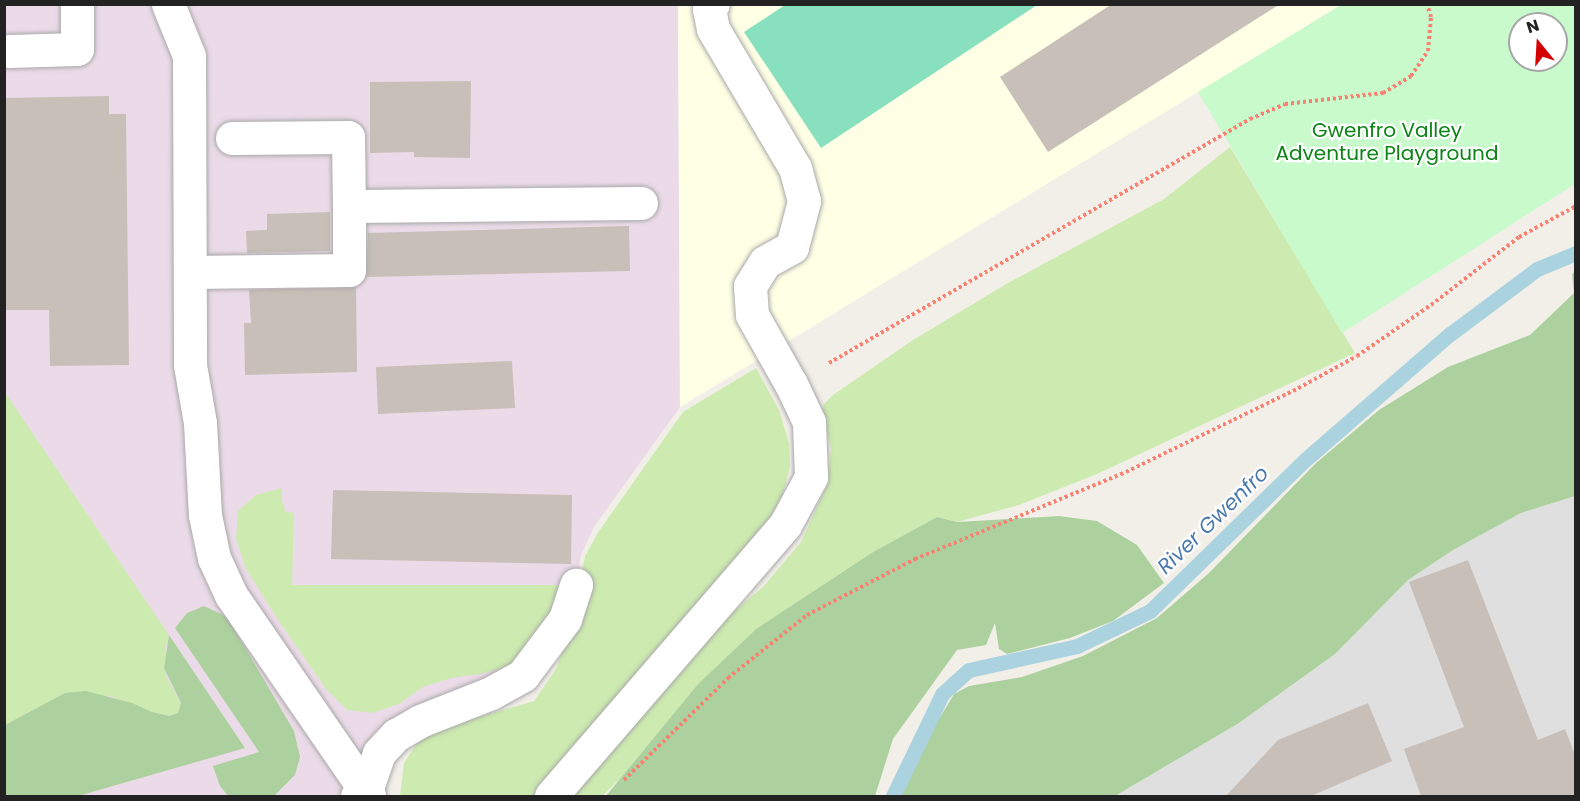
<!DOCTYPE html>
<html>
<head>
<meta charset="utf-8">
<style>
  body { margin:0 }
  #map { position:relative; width:1580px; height:801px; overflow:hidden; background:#f2efe9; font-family:Poppins,sans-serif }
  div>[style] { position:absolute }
  .residential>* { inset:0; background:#e0dfdf }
  .industrial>* { inset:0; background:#ebdbe8 }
  .education>* { inset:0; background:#ffffe5 }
  .grass>* { inset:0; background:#cdebb0 }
  .forest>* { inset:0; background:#add19e }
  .park>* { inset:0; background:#c8facc }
  .pitch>* { inset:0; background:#88e0be }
  .stream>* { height:15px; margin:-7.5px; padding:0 7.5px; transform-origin:7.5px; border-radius:7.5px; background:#aad3df }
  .building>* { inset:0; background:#c7bfb8 }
  .path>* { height:4px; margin-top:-2px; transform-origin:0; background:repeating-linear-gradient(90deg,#fa8072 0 3px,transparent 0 6px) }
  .roads { filter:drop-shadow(0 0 2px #a9a9a9) drop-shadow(0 0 2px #a9a9a9) }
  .minor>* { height:33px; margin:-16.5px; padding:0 16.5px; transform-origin:16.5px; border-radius:16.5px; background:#fff }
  span { translate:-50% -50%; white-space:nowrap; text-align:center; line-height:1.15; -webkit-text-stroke:4.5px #fff; paint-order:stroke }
  .park-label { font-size:20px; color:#0c8416 }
  .water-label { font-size:21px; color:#4a7aab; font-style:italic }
  .frame { position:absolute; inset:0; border:6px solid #222; pointer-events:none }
  .north { position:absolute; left:1508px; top:12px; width:60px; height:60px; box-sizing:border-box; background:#fff; border:2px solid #a7a7a7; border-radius:50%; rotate:342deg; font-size:16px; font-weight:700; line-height:24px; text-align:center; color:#222 }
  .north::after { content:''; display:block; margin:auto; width:21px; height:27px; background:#d40000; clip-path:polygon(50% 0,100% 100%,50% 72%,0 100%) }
</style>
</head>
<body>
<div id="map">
  <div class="residential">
    <i style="clip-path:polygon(1575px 496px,1575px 796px,1115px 796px,1239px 723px,1335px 654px,1408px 580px,1453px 550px,1521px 513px)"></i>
  </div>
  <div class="industrial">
    <i style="clip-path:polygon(5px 5px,678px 5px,680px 407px,594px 527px,581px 555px,576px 585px,546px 646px,420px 721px,369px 796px,5px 796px)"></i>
  </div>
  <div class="education">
    <i style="clip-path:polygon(678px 5px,1341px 5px,680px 407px)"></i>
  </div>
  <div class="grass">
    <i style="clip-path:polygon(1230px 147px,1355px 353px,1097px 474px,1019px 505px,957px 522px,937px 517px,873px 552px,756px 629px,698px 684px,621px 778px,602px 796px,574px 796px,671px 677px,722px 621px,763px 587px,801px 542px,827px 485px,831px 448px,822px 414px,824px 404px,833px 395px,913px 340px,1008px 283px,1164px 199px)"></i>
    <i style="clip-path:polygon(756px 368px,779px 410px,789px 443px,790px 467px,782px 497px,758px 536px,680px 622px,533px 796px,400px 796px,404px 763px,421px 737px,440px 728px,534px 701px,556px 669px,571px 628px,585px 556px,599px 531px,683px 412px)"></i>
    <i style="clip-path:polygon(4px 391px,169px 635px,165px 650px,166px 676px,181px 704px,178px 713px,169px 716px,152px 712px,110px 696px,65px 693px,5px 725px)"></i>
    <i style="clip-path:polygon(282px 488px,282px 501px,286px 512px,294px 513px,292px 585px,569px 585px,559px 617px,510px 666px,480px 674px,451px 678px,423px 687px,399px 704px,372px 713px,347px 710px,326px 689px,280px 623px,246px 569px,236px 539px,238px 511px,256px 495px)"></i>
  </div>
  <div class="forest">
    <i style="clip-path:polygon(1575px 271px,1575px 496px,1521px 513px,1453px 550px,1408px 580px,1335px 654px,1239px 723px,1115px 796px,896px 796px,901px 782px,954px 694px,969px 686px,1022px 677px,1083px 656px,1157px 618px,1209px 573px,1316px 463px,1379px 410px,1448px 367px,1530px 335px,1574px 293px,1572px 274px)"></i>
    <i style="clip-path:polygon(1059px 516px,1097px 521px,1137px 545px,1164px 583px,1113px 621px,1070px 638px,1007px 654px,999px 649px,995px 623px,986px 645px,957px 650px,893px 739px,875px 796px,606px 796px,698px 684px,756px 629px,873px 552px,937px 517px,957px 522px)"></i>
    <i style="clip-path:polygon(204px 606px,227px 617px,294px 731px,300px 757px,295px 775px,274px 796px,228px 796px,220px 786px,213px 766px,259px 752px,175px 628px,187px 613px)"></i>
    <i style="clip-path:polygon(169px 635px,245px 748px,78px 796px,5px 796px,5px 725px,65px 693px,86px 691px,132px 703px,152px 712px,169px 716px,178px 713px,181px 703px,164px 668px)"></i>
  </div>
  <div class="park">
    <i style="clip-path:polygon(evenodd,1341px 5px,1576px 5px,1575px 184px,1342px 333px,1198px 92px,1341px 5px,1520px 24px,1556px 24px,1556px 60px,1520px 60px,1520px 24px)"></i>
  </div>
  <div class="pitch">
    <i style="clip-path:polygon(785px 5px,785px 4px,1037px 5px,821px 148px,744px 32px)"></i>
  </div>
  <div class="stream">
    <i style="left:893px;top:796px;width:113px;rotate:-64.3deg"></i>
    <i style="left:942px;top:694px;width:36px;rotate:-42deg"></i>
    <i style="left:969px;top:670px;width:111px;rotate:-12.5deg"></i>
    <i style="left:1077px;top:646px;width:81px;rotate:-25.6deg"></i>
    <i style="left:1150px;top:611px;width:218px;rotate:-44.3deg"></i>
    <i style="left:1306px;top:459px;width:191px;rotate:-41deg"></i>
    <i style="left:1450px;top:334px;width:109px;rotate:-36.8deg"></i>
    <i style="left:1537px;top:269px;width:42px;rotate:-22.3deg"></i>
  </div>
  <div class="building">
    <i style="clip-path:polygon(1112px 4px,1280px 4px,1048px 152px,1000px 77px)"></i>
    <i style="clip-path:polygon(471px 81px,470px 158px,414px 157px,414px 152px,370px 153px,370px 82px)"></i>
    <i style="clip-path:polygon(109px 96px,109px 114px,126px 114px,129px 365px,50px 366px,49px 310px,4px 310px,4px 98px)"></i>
    <i style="clip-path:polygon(330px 212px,330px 251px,247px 253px,246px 231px,267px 230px,267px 214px)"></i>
    <i style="clip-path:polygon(629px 226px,630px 271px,366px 277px,368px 233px)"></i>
    <i style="clip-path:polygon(356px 287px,357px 372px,245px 375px,244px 323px,251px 323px,249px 290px)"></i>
    <i style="clip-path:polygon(512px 361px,515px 408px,378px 414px,376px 367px)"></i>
    <i style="clip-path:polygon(333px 490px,572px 495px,571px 564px,331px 559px)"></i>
    <i style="clip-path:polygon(1468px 560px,1538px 740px,1565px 729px,1575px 755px,1575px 796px,1421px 796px,1404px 749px,1464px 727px,1409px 582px)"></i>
    <i style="clip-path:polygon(1368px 703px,1392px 761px,1311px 796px,1226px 796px,1278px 740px)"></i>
  </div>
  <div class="path">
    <i style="left:829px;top:363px;width:487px;rotate:-30.1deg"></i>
    <i style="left:1250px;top:119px;width:38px;rotate:-23deg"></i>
    <i style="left:1285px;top:104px;width:99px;rotate:-6.4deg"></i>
    <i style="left:1383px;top:93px;width:33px;rotate:-31deg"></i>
    <i style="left:1411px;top:76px;width:30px;rotate:-56deg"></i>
    <i style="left:1428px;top:51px;width:34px;rotate:-85deg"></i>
    <i style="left:1431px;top:17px;width:14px;rotate:-107deg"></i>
    <i style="left:624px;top:780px;width:146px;rotate:-44.4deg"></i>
    <i style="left:728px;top:678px;width:101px;rotate:-38.6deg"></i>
    <i style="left:807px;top:615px;width:122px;rotate:-27.4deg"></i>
    <i style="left:915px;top:559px;width:228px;rotate:-22.4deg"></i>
    <i style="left:1126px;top:472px;width:186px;rotate:-25.9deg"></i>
    <i style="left:1293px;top:391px;width:73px;rotate:-28.7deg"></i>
    <i style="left:1357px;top:356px;width:90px;rotate:-34.6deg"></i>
    <i style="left:1431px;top:305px;width:111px;rotate:-37.7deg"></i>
    <i style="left:1519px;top:237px;width:65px;rotate:-28.5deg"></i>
  </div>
  <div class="roads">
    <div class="minor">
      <i style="left:168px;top:4px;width:56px;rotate:68deg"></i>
      <i style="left:189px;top:56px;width:309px;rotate:89.8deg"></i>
      <i style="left:190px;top:365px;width:59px;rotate:80.2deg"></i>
      <i style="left:200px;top:423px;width:92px;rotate:86.9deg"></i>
      <i style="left:205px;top:515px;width:44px;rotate:78.2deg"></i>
      <i style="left:214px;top:558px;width:41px;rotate:65.3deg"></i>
      <i style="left:231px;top:595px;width:244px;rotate:55.5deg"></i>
      <i style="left:9px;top:51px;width:68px;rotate:-1.7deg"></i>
      <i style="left:77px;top:49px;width:45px;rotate:-90deg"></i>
      <i style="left:232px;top:138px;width:116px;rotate:-0.5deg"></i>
      <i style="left:348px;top:137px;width:69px;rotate:89.2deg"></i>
      <i style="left:190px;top:272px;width:159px;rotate:-0.7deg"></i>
      <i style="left:349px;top:270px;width:64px;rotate:-90deg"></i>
      <i style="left:349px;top:206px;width:292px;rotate:-0.6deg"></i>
      <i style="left:357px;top:796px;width:10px;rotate:-29deg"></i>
      <i style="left:366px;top:791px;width:40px;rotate:-71.1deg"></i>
      <i style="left:379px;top:753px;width:25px;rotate:-47deg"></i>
      <i style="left:396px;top:735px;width:28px;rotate:-30deg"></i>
      <i style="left:420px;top:721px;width:76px;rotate:-21.5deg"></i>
      <i style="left:491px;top:693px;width:37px;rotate:-29deg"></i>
      <i style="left:523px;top:675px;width:70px;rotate:-53.1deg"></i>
      <i style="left:565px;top:619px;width:36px;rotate:-72deg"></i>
      <i style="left:551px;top:796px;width:358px;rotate:-49.2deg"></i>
      <i style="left:785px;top:525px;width:55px;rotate:-61.6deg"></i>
      <i style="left:811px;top:477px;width:55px;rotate:-92.1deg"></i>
      <i style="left:809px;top:422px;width:42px;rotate:-115.3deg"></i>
      <i style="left:791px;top:384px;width:79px;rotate:-119.5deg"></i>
      <i style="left:752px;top:315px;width:29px;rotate:-94deg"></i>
      <i style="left:750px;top:286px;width:28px;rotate:-58deg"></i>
      <i style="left:765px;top:262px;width:31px;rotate:-29deg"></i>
      <i style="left:792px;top:247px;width:48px;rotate:-75.4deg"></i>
      <i style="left:804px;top:201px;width:34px;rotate:-105deg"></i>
      <i style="left:795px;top:168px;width:161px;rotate:-120.5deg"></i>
      <i style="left:713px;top:29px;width:20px;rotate:-101deg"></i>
      <i style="left:709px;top:9px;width:6px;rotate:-51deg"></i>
    </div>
  </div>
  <div class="park-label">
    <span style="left:1387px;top:142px">Gwenfro Valley<br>Adventure Playground</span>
  </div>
  <div class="water-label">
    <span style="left:1213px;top:520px;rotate:-44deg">River Gwenfro</span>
  </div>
  <div class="frame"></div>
  <div class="north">N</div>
</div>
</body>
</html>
